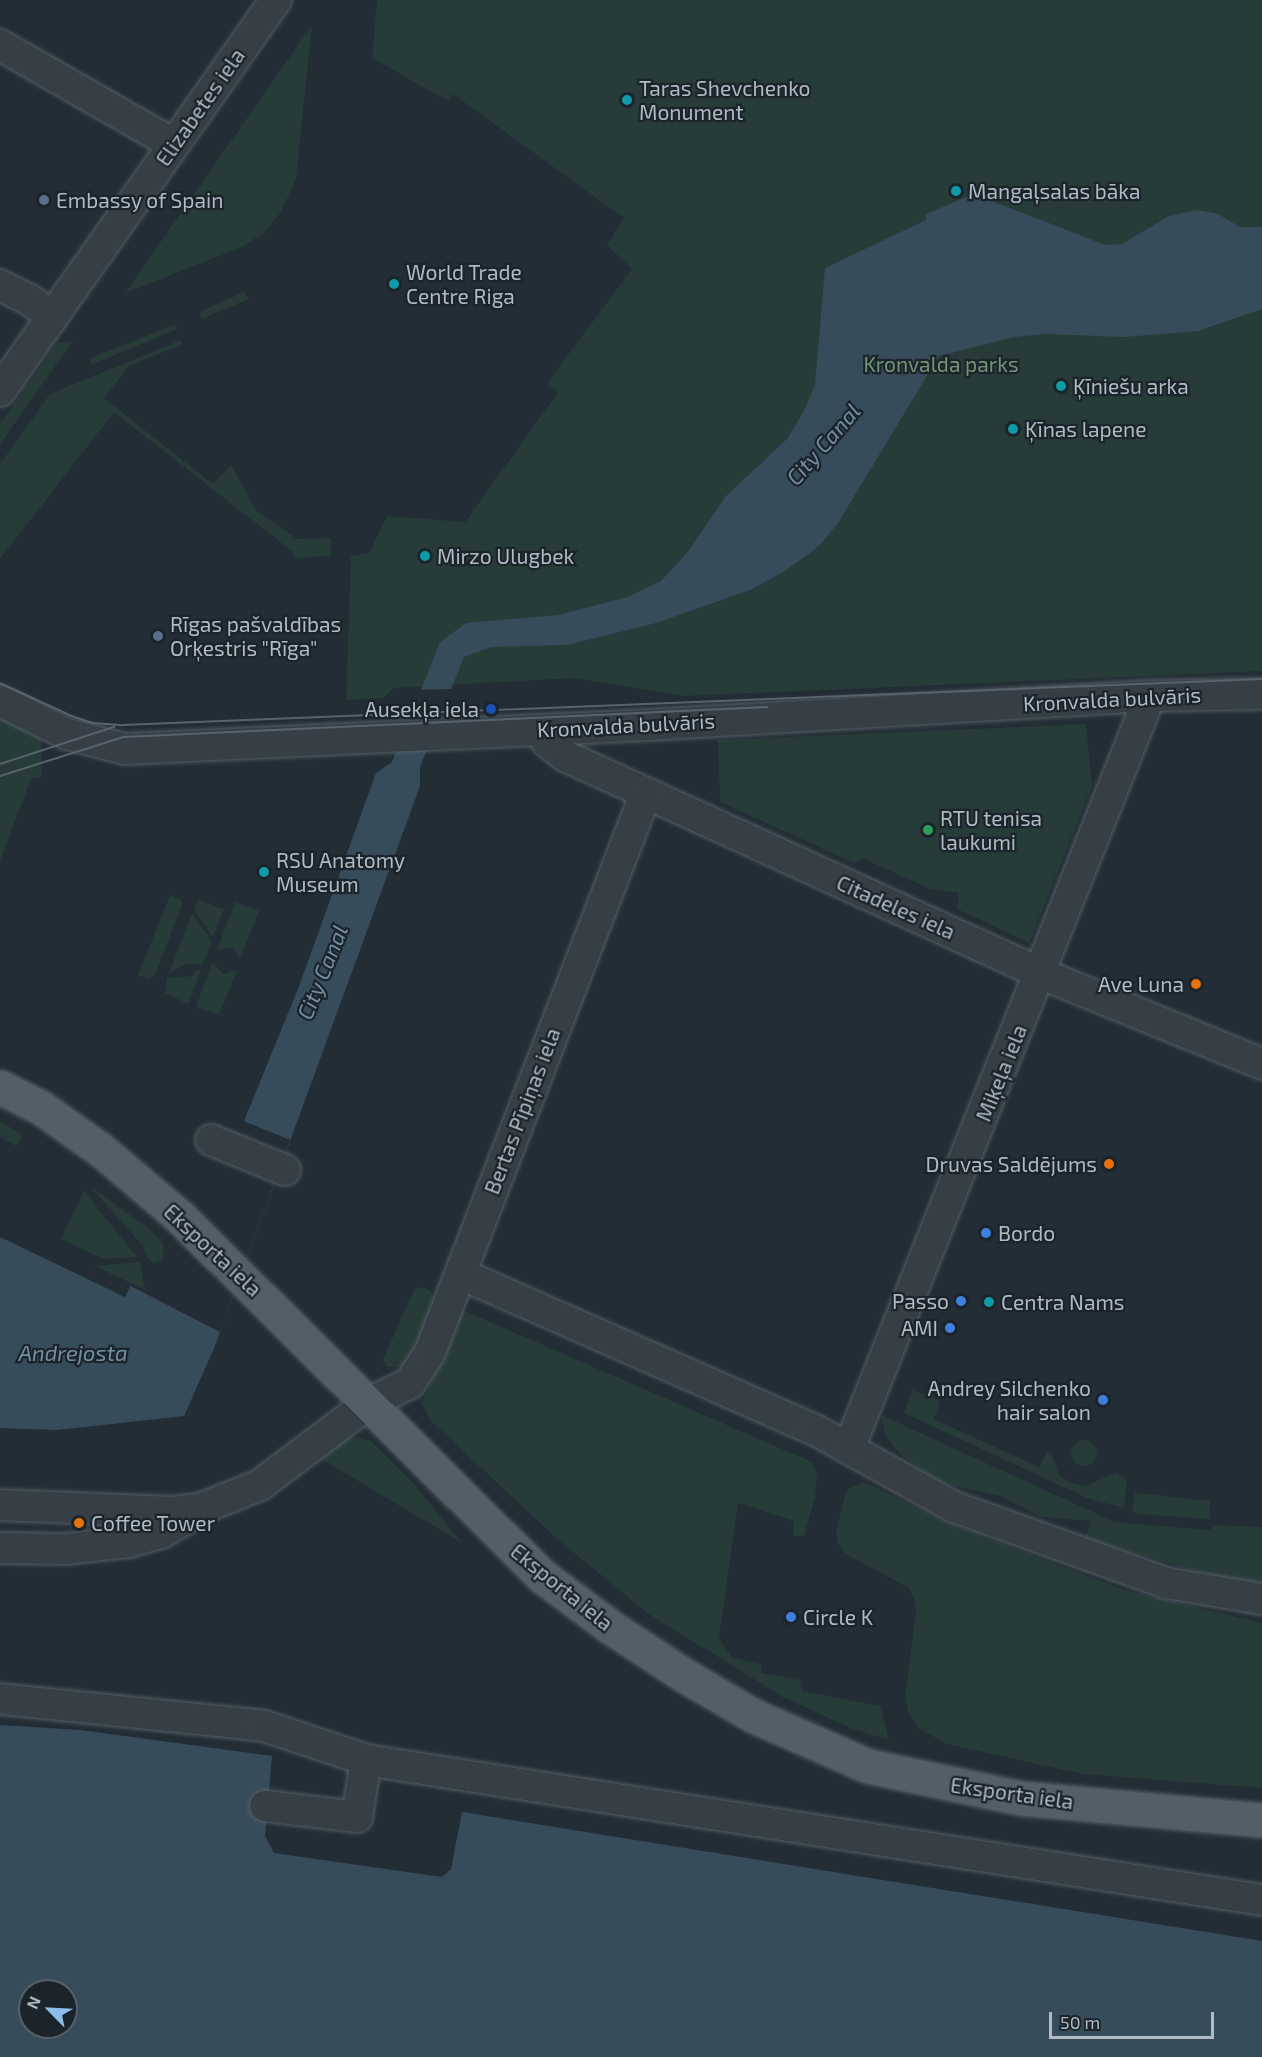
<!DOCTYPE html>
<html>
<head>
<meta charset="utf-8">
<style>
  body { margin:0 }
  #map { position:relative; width:1262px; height:2057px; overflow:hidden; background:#222d35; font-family:"Exo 2",sans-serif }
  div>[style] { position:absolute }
  .green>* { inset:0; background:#273b38 }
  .round { border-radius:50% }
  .water>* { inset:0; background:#374c5b }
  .pier>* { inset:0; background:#222d35 }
  .roads { filter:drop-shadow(0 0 2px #535d64) drop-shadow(0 0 2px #535d64) }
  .minor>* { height:30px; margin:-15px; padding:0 15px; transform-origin:15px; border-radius:15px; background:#363f46 }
  .major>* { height:33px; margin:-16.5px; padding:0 16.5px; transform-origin:16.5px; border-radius:16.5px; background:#545e66 }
  .tram>* { height:1.5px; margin:-0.75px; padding:0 0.75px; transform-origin:0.75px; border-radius:0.75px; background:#58636d }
  .dots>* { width:16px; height:16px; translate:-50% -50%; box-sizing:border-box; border:3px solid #1b242b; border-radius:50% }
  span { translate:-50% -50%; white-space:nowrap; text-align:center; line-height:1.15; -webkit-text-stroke:4.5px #1b242b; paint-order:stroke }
  .poi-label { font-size:21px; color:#b0bac3 }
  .left { translate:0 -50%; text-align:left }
  .right { translate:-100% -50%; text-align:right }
  .street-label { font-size:21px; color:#b0bac3 }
  .park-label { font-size:21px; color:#719675 }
  .water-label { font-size:22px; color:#738fa4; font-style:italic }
  .north { position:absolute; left:18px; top:1979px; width:60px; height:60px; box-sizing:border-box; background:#1b242b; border:2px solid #576068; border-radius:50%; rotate:294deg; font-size:16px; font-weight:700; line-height:24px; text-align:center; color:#b0bac3 }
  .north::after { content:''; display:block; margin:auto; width:21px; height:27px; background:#8bbeed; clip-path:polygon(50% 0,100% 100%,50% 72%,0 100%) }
  .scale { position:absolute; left:1049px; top:2012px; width:165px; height:27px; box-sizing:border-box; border:3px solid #b0bac3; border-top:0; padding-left:8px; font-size:18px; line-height:21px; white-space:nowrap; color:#b0bac3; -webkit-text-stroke:4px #1b242b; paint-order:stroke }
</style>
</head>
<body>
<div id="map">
  <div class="green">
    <i style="clip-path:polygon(377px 0,1262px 0,1262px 671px,684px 696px,575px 678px,393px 688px,384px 698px,346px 700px,351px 556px,369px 553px,387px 516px,465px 522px,558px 392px,547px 383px,632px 269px,607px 245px,624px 218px,453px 94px,448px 101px,372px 58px)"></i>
    <i style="clip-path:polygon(312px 25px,296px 179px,281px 212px,264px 233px,240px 248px,125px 293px)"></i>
    <i style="clip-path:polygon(245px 291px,249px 299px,202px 319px,200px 312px)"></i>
    <i style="clip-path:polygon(175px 324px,177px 329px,91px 365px,89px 359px)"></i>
    <i style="clip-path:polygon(181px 340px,183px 344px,129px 366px,104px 398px,213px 484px,231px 465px,257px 511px,297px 539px,331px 538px,331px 556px,294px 558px,293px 552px,114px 412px,0 559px,0 464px,50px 394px)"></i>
    <i style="clip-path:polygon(73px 341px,0 444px,0 424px,57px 343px)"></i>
    <i style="clip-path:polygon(0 716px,41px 733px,42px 777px,31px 779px,0 861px)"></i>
    <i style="clip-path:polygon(1086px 724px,1092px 786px,1029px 943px,957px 909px,959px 893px,930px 889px,864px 859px,854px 863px,720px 802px,718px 740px)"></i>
    <i style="clip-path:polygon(170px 895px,181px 900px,182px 905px,155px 975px,148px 979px,138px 975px)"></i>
    <i style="clip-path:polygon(198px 900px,224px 909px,213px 937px,194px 910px)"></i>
    <i style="clip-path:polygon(235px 902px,259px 911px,240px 959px,232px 947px,217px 950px)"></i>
    <i style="clip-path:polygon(192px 914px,212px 941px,202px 965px,188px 964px,169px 973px)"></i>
    <i style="clip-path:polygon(212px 962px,223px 974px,237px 970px,219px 1015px,196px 1007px)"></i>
    <i style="clip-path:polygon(201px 970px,188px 1004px,165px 993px,167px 978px,192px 976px,194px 971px)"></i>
    <i style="clip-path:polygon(0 1121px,23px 1135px,16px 1146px,0 1137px)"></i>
    <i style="clip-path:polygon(89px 1185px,149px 1229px,164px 1244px,163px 1260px,153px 1263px,147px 1257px,142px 1245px)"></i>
    <i style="clip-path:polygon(84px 1191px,137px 1257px,104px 1259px,61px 1239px)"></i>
    <i style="clip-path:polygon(140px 1262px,145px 1290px,95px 1266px)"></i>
    <i style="clip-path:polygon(422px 1287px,430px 1290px,435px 1300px,418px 1347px,404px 1367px,387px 1367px,383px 1360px,414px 1289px)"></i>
    <i style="clip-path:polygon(460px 1309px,812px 1462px,817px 1475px,815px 1497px,804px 1536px,793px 1536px,794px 1521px,738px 1503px,719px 1638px,732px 1657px,762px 1665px,761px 1673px,800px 1680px,802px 1691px,880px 1706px,889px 1740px,853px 1729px,783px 1697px,650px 1615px,556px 1538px,431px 1421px,422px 1403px)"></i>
    <i style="clip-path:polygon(912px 1390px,940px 1401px,934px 1419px,1039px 1467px,1047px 1452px,1051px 1453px,1059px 1475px,1071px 1483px,1085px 1486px,1116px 1473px,1127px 1478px,1124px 1508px,1087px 1498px,904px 1413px)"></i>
    <i style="clip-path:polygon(881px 1415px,1115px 1522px,1209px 1530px,1215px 1525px,1262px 1527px,1262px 1583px,1230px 1580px,1084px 1539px,1092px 1521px,1041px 1517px,1003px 1497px,935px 1481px,896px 1450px,885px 1434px)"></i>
    <i style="clip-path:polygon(355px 1437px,371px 1441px,414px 1484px,462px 1543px,316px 1456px,341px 1439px)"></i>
    <i class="round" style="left:1071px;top:1440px;width:26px;height:26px"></i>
    <i style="clip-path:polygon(865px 1482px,950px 1524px,1124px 1590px,1262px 1623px,1262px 1788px,1082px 1774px,947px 1744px,918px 1728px,908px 1711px,905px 1696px,916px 1611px,914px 1599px,909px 1588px,846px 1554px,838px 1544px,836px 1532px,845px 1496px,849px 1488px)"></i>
    <i style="clip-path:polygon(1135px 1493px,1210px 1501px,1210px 1519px,1136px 1514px,1132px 1511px)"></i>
  </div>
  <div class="water">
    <i style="clip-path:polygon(974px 194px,1105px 245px,1122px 244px,1169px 216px,1197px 210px,1218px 214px,1240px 227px,1262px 227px,1262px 309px,1198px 331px,1124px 337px,1046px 334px,1014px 337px,939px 356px,838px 523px,819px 546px,785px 571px,750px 590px,656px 623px,567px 645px,491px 647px,464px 657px,420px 767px,420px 786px,215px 1346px,184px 1416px,57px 1430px,0 1428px,0 1237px,125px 1297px,130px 1286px,157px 1299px,244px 1121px,298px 989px,376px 773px,392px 762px,440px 642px,466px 623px,558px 615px,628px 597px,661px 581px,687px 553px,726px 496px,787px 439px,804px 411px,815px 385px,825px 268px,926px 220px,926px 214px)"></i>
    <i style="clip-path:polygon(evenodd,0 1725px,80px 1730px,272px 1756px,265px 1836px,274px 1853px,442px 1877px,451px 1869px,462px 1812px,1262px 1941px,1262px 2057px,0 2057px,0 1725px,30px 1991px,66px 1991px,66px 2027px,30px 2027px,30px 1991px)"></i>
  </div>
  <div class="pier">
    <i style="clip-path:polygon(452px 689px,430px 748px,394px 750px,417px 690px)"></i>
    <i style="clip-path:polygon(241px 1120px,290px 1140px,220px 1332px,148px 1295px,155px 1295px)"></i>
    <i style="clip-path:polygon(1px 1234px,124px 1293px,127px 1284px,129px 1289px,125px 1297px)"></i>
  </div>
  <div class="roads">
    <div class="minor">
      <i style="left:0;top:45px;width:199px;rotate:29.8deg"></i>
      <i style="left:0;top:285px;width:34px;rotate:27deg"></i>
      <i style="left:30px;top:300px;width:28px;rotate:38deg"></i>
      <i style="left:0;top:391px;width:479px;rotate:-54.8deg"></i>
      <i style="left:0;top:701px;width:75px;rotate:26.2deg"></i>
      <i style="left:67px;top:734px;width:60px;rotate:14.5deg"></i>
      <i style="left:125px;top:749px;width:524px;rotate:-2.63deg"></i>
      <i style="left:648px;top:725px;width:503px;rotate:-3.31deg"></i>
      <i style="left:1150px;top:696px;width:112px;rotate:-1deg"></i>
      <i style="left:544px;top:730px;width:12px;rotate:76deg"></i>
      <i style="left:547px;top:742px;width:23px;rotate:38deg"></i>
      <i style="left:565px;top:756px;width:524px;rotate:24.56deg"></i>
      <i style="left:1042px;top:974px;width:238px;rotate:22.2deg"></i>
      <i style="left:211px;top:1140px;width:80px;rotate:22.1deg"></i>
      <i style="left:461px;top:1274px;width:387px;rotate:23.8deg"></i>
      <i style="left:815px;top:1430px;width:159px;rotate:29deg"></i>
      <i style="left:954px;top:1507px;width:225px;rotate:19.7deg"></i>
      <i style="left:1166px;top:1583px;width:97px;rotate:9.5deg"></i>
      <i style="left:849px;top:1448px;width:810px;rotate:-68.19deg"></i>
      <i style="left:0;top:1505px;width:173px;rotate:2.3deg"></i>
      <i style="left:173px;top:1512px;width:23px;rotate:-7deg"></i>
      <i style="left:0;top:1548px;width:65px;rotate:0.9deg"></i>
      <i style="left:65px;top:1549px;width:64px;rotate:-6.2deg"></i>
      <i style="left:129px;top:1542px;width:33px;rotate:-16deg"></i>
      <i style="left:161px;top:1533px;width:51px;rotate:-30.6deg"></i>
      <i style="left:205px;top:1507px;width:59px;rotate:-21.8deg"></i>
      <i style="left:260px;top:1485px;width:136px;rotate:-37deg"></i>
      <i style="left:369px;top:1403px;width:46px;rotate:-26deg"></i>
      <i style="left:410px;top:1383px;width:37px;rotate:-57deg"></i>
      <i style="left:430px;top:1352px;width:599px;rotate:-68.87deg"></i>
      <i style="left:0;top:1699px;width:265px;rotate:5.8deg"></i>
      <i style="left:264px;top:1726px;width:108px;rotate:18.4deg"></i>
      <i style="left:366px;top:1760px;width:907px;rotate:8.88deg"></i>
      <i style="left:265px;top:1806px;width:93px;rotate:6.8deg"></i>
      <i style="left:357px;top:1817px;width:58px;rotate:-81deg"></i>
    </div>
    <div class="major">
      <i style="left:0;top:1087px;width:45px;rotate:26.6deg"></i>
      <i style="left:40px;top:1107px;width:75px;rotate:35.2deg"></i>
      <i style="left:101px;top:1150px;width:104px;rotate:40.3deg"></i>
      <i style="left:180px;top:1217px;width:510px;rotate:44.76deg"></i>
      <i style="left:542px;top:1576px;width:84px;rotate:36.7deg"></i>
      <i style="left:609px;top:1626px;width:87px;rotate:33.3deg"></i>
      <i style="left:682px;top:1674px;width:83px;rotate:30.3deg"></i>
      <i style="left:754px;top:1716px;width:124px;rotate:23.7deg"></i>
      <i style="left:868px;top:1766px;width:155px;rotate:11.9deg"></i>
      <i style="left:1020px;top:1798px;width:243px;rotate:5.2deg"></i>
    </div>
  </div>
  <div class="tram">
    <i style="left:0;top:683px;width:79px;rotate:24.6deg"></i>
    <i style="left:72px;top:716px;width:21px;rotate:19deg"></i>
    <i style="left:92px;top:723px;width:31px;rotate:4deg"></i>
    <i style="left:123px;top:725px;width:1140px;rotate:-2.31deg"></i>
    <i style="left:0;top:764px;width:120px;rotate:-18deg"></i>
    <i style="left:0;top:776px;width:130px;rotate:-17.5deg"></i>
    <i style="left:124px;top:737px;width:644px;rotate:-2.67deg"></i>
  </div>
  <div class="dots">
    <i style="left:627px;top:100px;background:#0f9aa8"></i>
    <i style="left:956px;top:191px;background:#0f9aa8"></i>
    <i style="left:44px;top:200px;background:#5c6f8a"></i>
    <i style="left:394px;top:284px;background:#0f9aa8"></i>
    <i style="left:1061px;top:386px;background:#0f9aa8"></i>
    <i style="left:1013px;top:429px;background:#0f9aa8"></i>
    <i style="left:425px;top:556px;background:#0f9aa8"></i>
    <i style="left:158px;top:636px;background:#5c6f8a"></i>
    <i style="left:491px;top:709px;background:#1a4fb4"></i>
    <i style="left:928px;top:830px;background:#2e9e5b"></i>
    <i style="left:264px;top:872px;background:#0f9aa8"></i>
    <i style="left:1196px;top:984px;background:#e8710a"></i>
    <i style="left:1109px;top:1164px;background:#e8710a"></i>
    <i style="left:986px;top:1233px;background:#3f7fe0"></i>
    <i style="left:961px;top:1301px;background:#3f7fe0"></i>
    <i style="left:989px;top:1302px;background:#0f9aa8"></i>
    <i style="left:950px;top:1328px;background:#3f7fe0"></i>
    <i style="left:1103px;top:1400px;background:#3f7fe0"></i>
    <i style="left:79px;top:1523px;background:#e8710a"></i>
    <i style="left:791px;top:1617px;background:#3f7fe0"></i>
  </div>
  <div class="poi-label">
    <span class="left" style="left:639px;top:100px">Taras Shevchenko<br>Monument</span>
    <span class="left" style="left:968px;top:191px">Mangaļsalas bāka</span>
    <span class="left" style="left:56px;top:200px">Embassy of Spain</span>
    <span class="left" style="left:406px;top:284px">World Trade<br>Centre Riga</span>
    <span class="left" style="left:1073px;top:386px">Ķīniešu arka</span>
    <span class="left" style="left:1025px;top:429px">Ķīnas lapene</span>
    <span class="left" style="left:437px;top:556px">Mirzo Ulugbek</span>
    <span class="left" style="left:170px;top:636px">Rīgas pašvaldības<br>Orķestris "Rīga"</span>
    <span class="right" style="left:479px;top:709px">Ausekļa iela</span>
    <span class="left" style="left:940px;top:830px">RTU tenisa<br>laukumi</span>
    <span class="left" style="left:276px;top:872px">RSU Anatomy<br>Museum</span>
    <span class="right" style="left:1184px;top:984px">Ave Luna</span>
    <span class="right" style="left:1097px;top:1164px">Druvas Saldējums</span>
    <span class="left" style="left:998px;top:1233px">Bordo</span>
    <span class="right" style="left:949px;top:1301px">Passo</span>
    <span class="left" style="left:1001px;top:1302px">Centra Nams</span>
    <span class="right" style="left:938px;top:1328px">AMI</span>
    <span class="right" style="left:1091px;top:1400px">Andrey Silchenko<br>hair salon</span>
    <span class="left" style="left:91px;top:1523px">Coffee Tower</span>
    <span class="left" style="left:803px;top:1617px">Circle K</span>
  </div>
  <div class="street-label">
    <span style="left:200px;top:107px;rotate:-55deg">Elizabetes iela</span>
    <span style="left:1112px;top:699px;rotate:-3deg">Kronvalda bulvāris</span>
    <span style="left:626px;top:725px;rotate:-3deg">Kronvalda bulvāris</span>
    <span style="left:896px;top:907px;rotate:24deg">Citadeles iela</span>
    <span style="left:1001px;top:1073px;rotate:-68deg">Miķeļa iela</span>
    <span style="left:522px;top:1111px;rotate:-69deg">Bertas Pīpiņas iela</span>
    <span style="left:213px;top:1250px;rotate:43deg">Eksporta iela</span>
    <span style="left:562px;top:1587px;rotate:39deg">Eksporta iela</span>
    <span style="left:1012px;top:1793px;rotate:8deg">Eksporta iela</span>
  </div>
  <div class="park-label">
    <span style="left:941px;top:364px">Kronvalda parks</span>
  </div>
  <div class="water-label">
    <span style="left:823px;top:444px;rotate:-49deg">City Canal</span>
    <span style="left:322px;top:972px;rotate:-68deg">City Canal</span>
    <span style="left:73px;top:1353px">Andrejosta</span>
  </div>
  <div class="north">N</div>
  <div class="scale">50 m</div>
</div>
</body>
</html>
